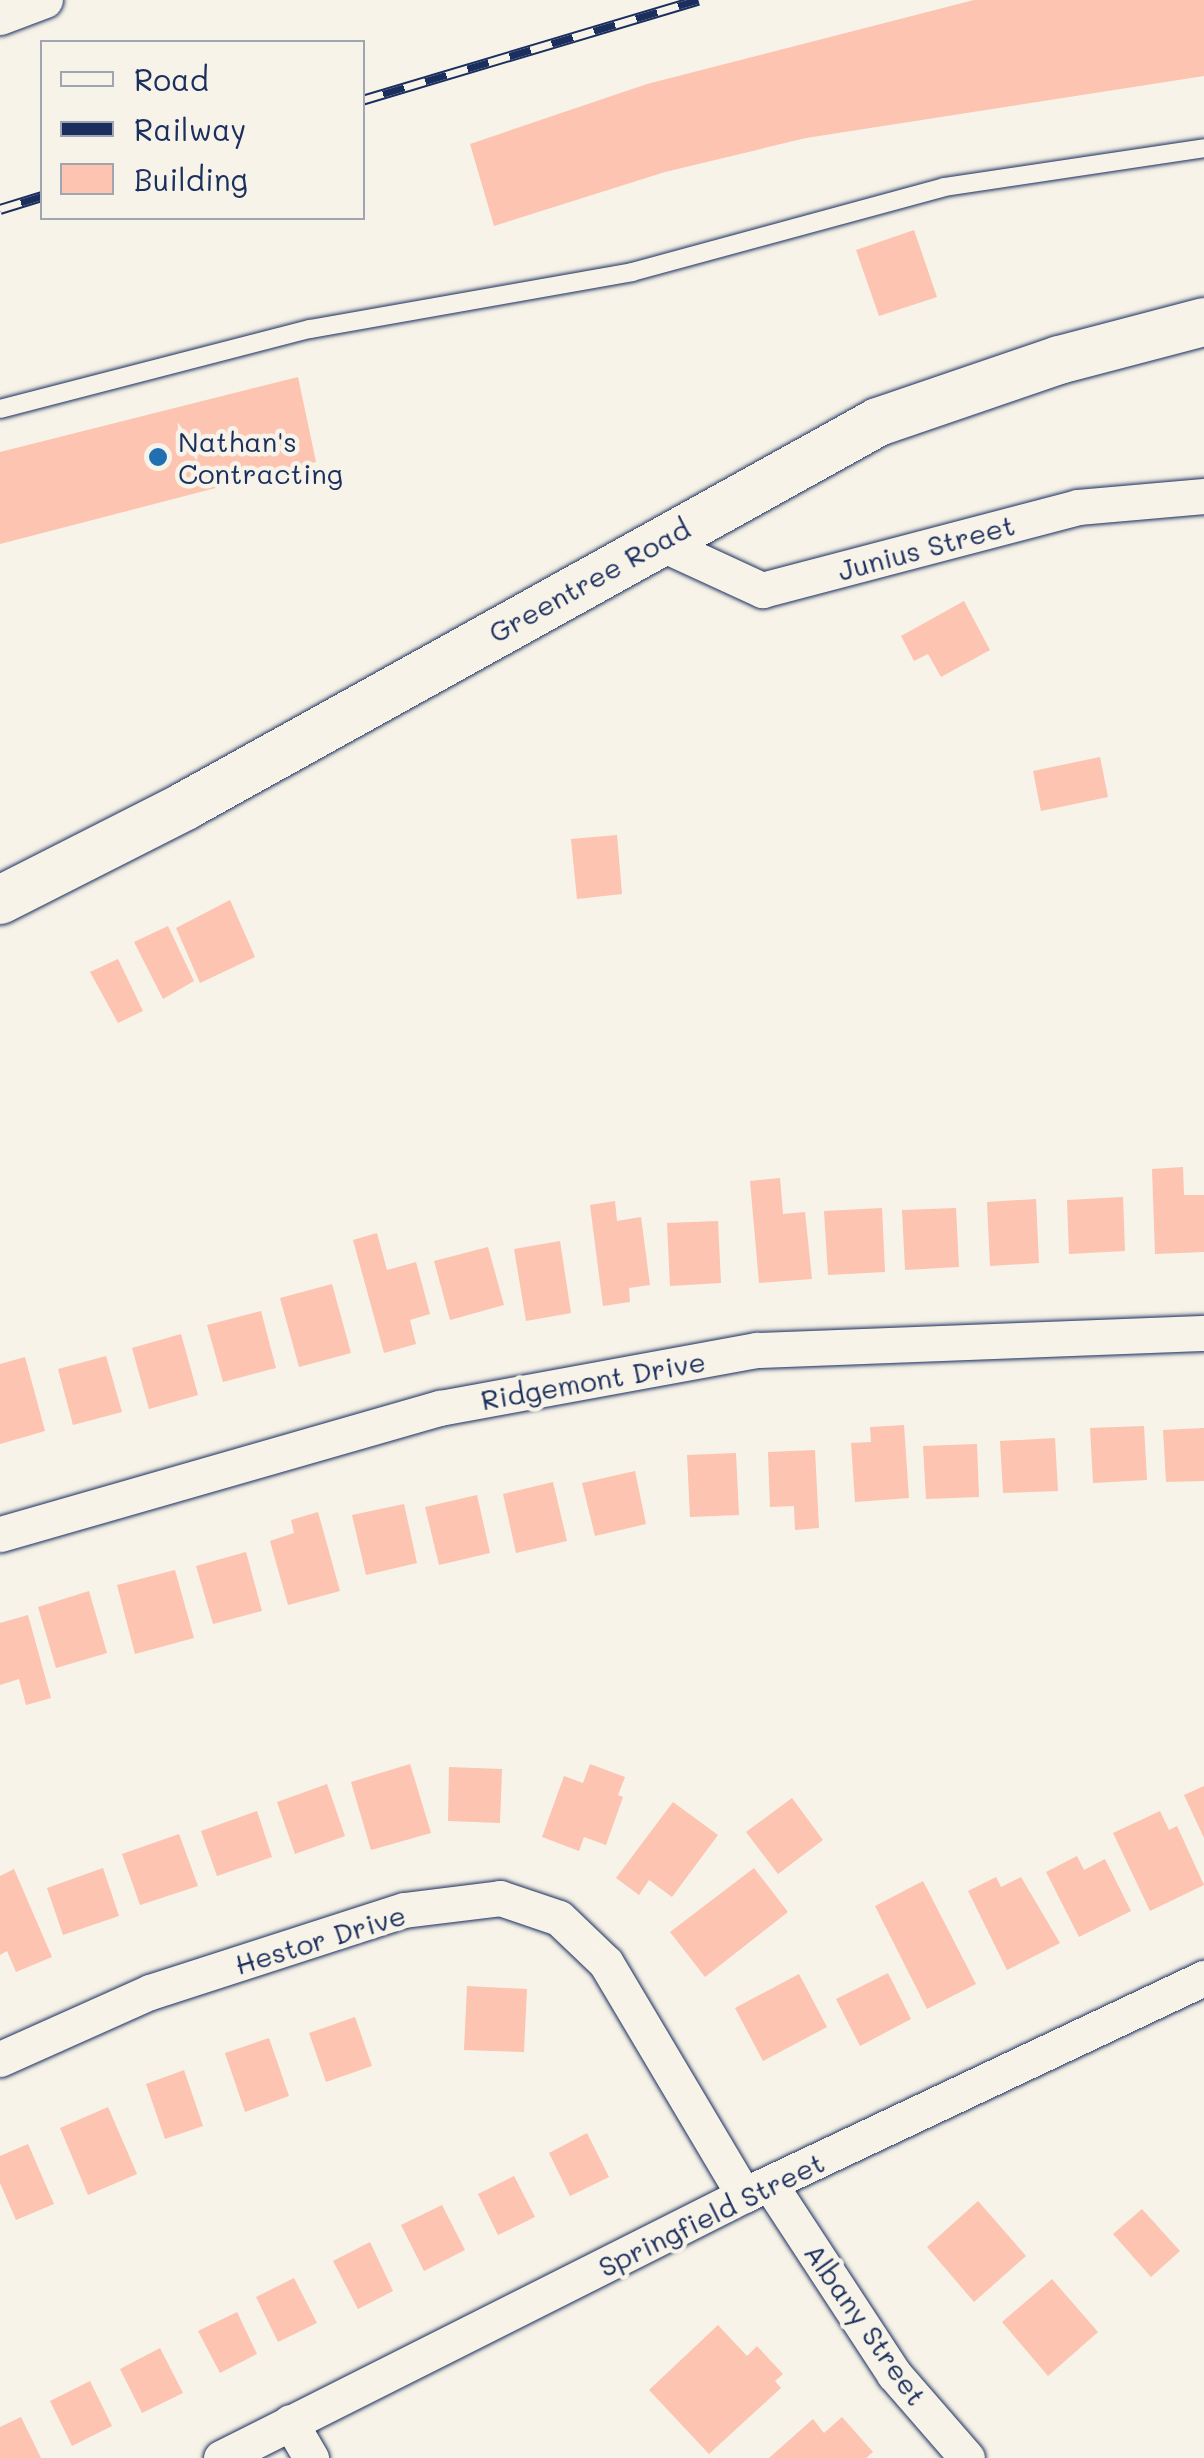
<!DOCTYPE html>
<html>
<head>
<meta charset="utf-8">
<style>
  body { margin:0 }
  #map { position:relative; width:1204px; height:2458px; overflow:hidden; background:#f7f3e8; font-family:Mali,sans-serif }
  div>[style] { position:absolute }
  .building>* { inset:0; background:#fcc4b1 }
  .roads { filter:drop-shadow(0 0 2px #1b2f5e) drop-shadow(0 0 2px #1b2f5e) }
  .service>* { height:18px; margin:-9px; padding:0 9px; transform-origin:9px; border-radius:9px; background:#f7f3e8 }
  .minor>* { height:35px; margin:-17.5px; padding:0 17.5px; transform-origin:17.5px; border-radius:17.5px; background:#f7f3e8 }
  .secondary>* { height:48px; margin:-24px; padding:0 24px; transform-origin:24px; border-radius:24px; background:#f7f3e8 }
  .rail>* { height:11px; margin-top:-5.5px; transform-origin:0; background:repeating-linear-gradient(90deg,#f7f3e8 0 22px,#1b2f5e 0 44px); box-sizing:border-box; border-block:2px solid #1b2f5e }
  .dots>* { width:28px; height:28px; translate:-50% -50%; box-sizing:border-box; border:5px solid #f7f3e8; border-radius:50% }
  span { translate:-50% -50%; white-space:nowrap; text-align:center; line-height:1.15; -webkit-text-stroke:9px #f7f3e8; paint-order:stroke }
  .poi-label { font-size:28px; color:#1b2f5e }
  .left { translate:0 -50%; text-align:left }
  .street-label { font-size:28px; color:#1b2f5e }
  .legend { position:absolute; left:40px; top:40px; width:325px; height:180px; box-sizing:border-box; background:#f7f3e8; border:2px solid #9fa5b1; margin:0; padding:12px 18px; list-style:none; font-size:30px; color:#1b2f5e }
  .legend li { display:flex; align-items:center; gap:20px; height:50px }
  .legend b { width:50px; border:2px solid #9fa5b1 }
</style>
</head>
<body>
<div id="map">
  <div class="building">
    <i style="clip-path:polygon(974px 0,1204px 0,1204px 76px,806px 138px,665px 172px,494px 226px,470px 144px,647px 84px)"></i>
    <i style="clip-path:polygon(914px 230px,937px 297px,879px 316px,856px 250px)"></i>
    <i style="clip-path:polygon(298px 377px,316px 462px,0 544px,0 452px)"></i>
    <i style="clip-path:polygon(964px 601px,990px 650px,941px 677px,928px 654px,914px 661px,901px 636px)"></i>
    <i style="clip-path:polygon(1100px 757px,1108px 797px,1041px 811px,1033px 771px)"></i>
    <i style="clip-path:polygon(617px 835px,622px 894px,577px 899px,571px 839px)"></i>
    <i style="clip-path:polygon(230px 900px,255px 957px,200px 983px,176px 928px)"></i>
    <i style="clip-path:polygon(168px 926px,194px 981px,163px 999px,134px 942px)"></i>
    <i style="clip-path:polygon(118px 959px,143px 1011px,118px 1023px,90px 972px)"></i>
    <i style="clip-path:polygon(1183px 1167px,1184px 1195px,1204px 1195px,1204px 1252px,1155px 1254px,1152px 1169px)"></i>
    <i style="clip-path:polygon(780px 1178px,783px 1214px,805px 1212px,812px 1279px,759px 1283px,750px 1181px)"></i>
    <i style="clip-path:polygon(1123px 1197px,1125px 1251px,1069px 1254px,1067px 1200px)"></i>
    <i style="clip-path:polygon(1036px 1199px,1039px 1263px,990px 1266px,987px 1202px)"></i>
    <i style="clip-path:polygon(615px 1201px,617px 1221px,641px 1217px,650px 1285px,629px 1288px,630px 1302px,603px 1306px,590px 1205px)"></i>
    <i style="clip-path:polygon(882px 1208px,885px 1272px,828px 1275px,824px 1211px)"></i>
    <i style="clip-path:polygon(956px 1208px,959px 1267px,905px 1270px,902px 1210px)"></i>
    <i style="clip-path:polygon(718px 1221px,721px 1283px,670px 1286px,667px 1223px)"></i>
    <i style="clip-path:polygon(377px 1233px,387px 1270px,416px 1262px,430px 1314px,410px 1320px,416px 1344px,384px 1353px,353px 1240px)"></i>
    <i style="clip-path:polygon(560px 1241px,571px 1313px,526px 1321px,514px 1249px)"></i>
    <i style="clip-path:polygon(488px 1247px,504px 1305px,450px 1320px,434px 1261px)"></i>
    <i style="clip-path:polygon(332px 1284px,351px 1353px,299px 1367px,280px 1298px)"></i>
    <i style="clip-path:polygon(261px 1311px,276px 1368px,223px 1382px,207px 1325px)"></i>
    <i style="clip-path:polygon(181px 1334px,198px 1395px,149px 1409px,132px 1348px)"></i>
    <i style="clip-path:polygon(106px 1356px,122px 1412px,73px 1425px,58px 1369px)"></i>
    <i style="clip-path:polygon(25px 1357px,45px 1431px,0 1444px,0 1364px)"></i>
    <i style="clip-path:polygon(904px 1425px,909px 1498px,855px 1502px,851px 1443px,871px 1442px,870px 1427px)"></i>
    <i style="clip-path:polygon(1144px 1426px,1147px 1480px,1093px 1483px,1090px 1428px)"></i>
    <i style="clip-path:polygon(1204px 1428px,1204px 1481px,1166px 1482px,1163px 1430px)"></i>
    <i style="clip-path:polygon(1055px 1438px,1058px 1491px,1003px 1493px,1000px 1441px)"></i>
    <i style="clip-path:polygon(977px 1444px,979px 1497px,926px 1499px,923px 1446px)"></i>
    <i style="clip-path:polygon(815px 1450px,819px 1528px,795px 1530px,794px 1506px,770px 1507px,768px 1452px)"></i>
    <i style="clip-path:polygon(736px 1453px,739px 1515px,690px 1517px,687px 1455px)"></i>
    <i style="clip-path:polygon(635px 1471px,646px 1524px,595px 1536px,582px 1483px)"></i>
    <i style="clip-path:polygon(553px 1482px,567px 1541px,516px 1553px,503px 1494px)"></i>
    <i style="clip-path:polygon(477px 1495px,490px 1553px,439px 1565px,425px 1507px)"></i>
    <i style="clip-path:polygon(404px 1504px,417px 1563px,366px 1575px,352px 1515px)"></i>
    <i style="clip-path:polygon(318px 1512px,340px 1591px,288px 1605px,270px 1541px,294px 1533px,291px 1520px)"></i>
    <i style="clip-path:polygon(246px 1552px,262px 1611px,213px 1624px,196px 1566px)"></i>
    <i style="clip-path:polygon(175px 1570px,194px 1638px,135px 1654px,117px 1585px)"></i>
    <i style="clip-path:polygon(89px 1591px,107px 1653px,56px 1668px,38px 1607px)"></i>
    <i style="clip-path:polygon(28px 1615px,51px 1698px,26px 1705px,19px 1679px,0 1685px,0 1623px)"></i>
    <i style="clip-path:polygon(410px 1764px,431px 1833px,371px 1850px,351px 1782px)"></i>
    <i style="clip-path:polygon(590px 1764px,625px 1777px,618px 1795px,623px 1797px,606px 1845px,584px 1837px,579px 1851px,542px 1837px,564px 1776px,583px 1783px)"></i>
    <i style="clip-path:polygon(449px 1767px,502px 1769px,500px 1823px,448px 1821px)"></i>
    <i style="clip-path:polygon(327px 1784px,345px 1836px,295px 1854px,277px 1802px)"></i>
    <i style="clip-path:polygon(1204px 1786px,1204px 1838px,1184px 1795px)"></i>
    <i style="clip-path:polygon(792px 1798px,823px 1840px,778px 1874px,746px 1832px)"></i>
    <i style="clip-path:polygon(673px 1802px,718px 1835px,672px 1897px,649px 1880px,639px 1895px,616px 1878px)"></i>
    <i style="clip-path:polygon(257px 1811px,272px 1857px,217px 1876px,201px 1831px)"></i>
    <i style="clip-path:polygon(1160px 1811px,1169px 1830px,1177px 1826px,1204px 1885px,1150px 1911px,1113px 1833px)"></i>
    <i style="clip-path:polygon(179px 1834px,198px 1886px,140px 1905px,122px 1854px)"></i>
    <i style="clip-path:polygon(1077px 1856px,1084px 1870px,1105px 1859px,1131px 1911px,1079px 1937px,1046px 1872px)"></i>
    <i style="clip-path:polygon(103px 1868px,119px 1916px,63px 1935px,47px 1888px)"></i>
    <i style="clip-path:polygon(754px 1868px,788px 1912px,705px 1977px,670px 1932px)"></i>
    <i style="clip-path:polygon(14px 1869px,52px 1957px,16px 1972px,7px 1951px,0 1955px,0 1876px)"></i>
    <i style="clip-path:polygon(996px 1877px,1001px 1887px,1021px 1877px,1060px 1943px,1007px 1970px,968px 1891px)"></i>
    <i style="clip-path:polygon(923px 1881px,976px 1984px,927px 2009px,875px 1906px)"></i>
    <i style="clip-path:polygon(888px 1973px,911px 2019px,860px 2046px,836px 1999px)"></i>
    <i style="clip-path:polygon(799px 1974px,827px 2027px,763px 2061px,735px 2008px)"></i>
    <i style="clip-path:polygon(467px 1986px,527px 1989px,524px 2052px,464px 2050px)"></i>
    <i style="clip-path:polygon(355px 2017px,372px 2066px,326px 2082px,309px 2033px)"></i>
    <i style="clip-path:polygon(269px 2038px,289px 2096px,245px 2112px,225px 2053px)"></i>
    <i style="clip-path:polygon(184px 2070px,203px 2126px,165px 2139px,146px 2084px)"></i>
    <i style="clip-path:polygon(108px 2107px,137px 2174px,88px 2195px,60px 2128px)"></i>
    <i style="clip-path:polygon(587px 2133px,609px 2177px,570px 2196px,549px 2153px)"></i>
    <i style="clip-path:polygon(28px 2144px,54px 2204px,16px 2220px,0 2183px,0 2156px)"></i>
    <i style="clip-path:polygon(514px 2176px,535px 2217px,498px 2235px,478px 2194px)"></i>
    <i style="clip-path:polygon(978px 2201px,1026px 2256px,974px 2302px,927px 2247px)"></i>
    <i style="clip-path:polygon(442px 2205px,465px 2250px,424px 2271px,401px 2225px)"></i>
    <i style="clip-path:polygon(1142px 2209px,1180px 2251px,1151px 2277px,1113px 2234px)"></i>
    <i style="clip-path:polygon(370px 2242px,393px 2291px,358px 2309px,333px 2261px)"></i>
    <i style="clip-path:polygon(294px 2278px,317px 2323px,278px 2342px,256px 2297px)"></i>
    <i style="clip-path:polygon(1052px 2279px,1098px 2332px,1048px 2376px,1002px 2322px)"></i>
    <i style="clip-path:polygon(237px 2312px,257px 2354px,220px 2373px,198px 2331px)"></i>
    <i style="clip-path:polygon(718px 2325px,747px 2356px,757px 2346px,783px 2374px,775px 2381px,781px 2388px,709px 2454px,649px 2390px)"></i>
    <i style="clip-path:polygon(160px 2348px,183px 2393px,142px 2413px,120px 2369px)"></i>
    <i style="clip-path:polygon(90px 2381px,112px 2426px,72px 2446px,50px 2401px)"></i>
    <i style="clip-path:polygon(21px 2417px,41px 2458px,0 2458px,0 2427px)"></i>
    <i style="clip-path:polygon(842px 2417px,873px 2452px,866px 2458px,769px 2458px,813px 2419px,824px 2433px)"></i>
  </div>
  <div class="roads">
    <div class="service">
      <i style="left:0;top:409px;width:320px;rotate:-14.5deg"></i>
      <i style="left:310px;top:329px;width:327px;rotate:-10deg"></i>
      <i style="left:632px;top:272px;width:323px;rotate:-15.2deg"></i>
      <i style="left:944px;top:187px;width:263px;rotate:-8.5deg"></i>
    </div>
    <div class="minor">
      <i style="left:0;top:17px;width:48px;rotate:-20.7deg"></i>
      <i style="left:658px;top:542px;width:115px;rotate:24.8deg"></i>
      <i style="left:762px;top:590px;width:327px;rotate:-14.7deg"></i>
      <i style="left:1078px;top:507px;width:126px;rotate:-5deg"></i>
      <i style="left:0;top:1534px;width:458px;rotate:-16deg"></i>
      <i style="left:440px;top:1408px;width:322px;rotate:-10.4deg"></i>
      <i style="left:757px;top:1350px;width:447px;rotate:-2.2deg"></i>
      <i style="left:0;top:2059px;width:164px;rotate:-24.1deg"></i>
      <i style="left:150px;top:1992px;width:267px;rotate:-17.9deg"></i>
      <i style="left:404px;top:1910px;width:97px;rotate:-7.1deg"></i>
      <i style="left:500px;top:1898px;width:62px;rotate:18.7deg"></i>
      <i style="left:559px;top:1918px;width:65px;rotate:43.8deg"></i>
      <i style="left:606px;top:1963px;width:270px;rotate:59.3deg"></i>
      <i style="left:771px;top:2186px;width:225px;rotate:56.8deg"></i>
      <i style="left:894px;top:2374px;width:111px;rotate:49deg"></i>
      <i style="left:290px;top:2422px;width:42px;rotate:59.7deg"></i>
      <i style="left:221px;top:2458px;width:585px;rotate:-26.7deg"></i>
      <i style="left:744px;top:2195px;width:509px;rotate:-25.26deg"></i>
    </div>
    <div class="secondary">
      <i style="left:0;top:900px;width:208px;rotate:-26.9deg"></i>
      <i style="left:185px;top:806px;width:792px;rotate:-28.99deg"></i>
      <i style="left:878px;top:422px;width:191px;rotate:-18.9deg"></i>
      <i style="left:1059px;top:360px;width:150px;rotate:-14.7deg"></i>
    </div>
  </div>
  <div class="rail">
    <i style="left:362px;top:100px;width:351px;rotate:-16.6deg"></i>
    <i style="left:0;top:209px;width:44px;rotate:-17.2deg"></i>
  </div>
  <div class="dots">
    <i style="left:158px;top:457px;background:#1f6fb2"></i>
  </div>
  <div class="poi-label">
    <span class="left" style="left:178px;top:457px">Nathan's<br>Contracting</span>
  </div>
  <div class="street-label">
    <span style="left:926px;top:547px;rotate:-15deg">Junius Street</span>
    <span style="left:589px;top:580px;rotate:-29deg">Greentree Road</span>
    <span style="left:593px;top:1380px;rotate:-10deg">Ridgemont Drive</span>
    <span style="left:320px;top:1939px;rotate:-17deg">Hestor Drive</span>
    <span style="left:711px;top:2214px;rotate:-26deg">Springfield Street</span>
    <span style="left:866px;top:2324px;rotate:55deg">Albany Street</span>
  </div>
  <ul class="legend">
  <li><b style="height:12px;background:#f7f3e8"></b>Road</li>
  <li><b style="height:12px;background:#1b2f5e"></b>Railway</li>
  <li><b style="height:28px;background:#fcc4b1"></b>Building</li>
  </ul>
</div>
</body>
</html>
